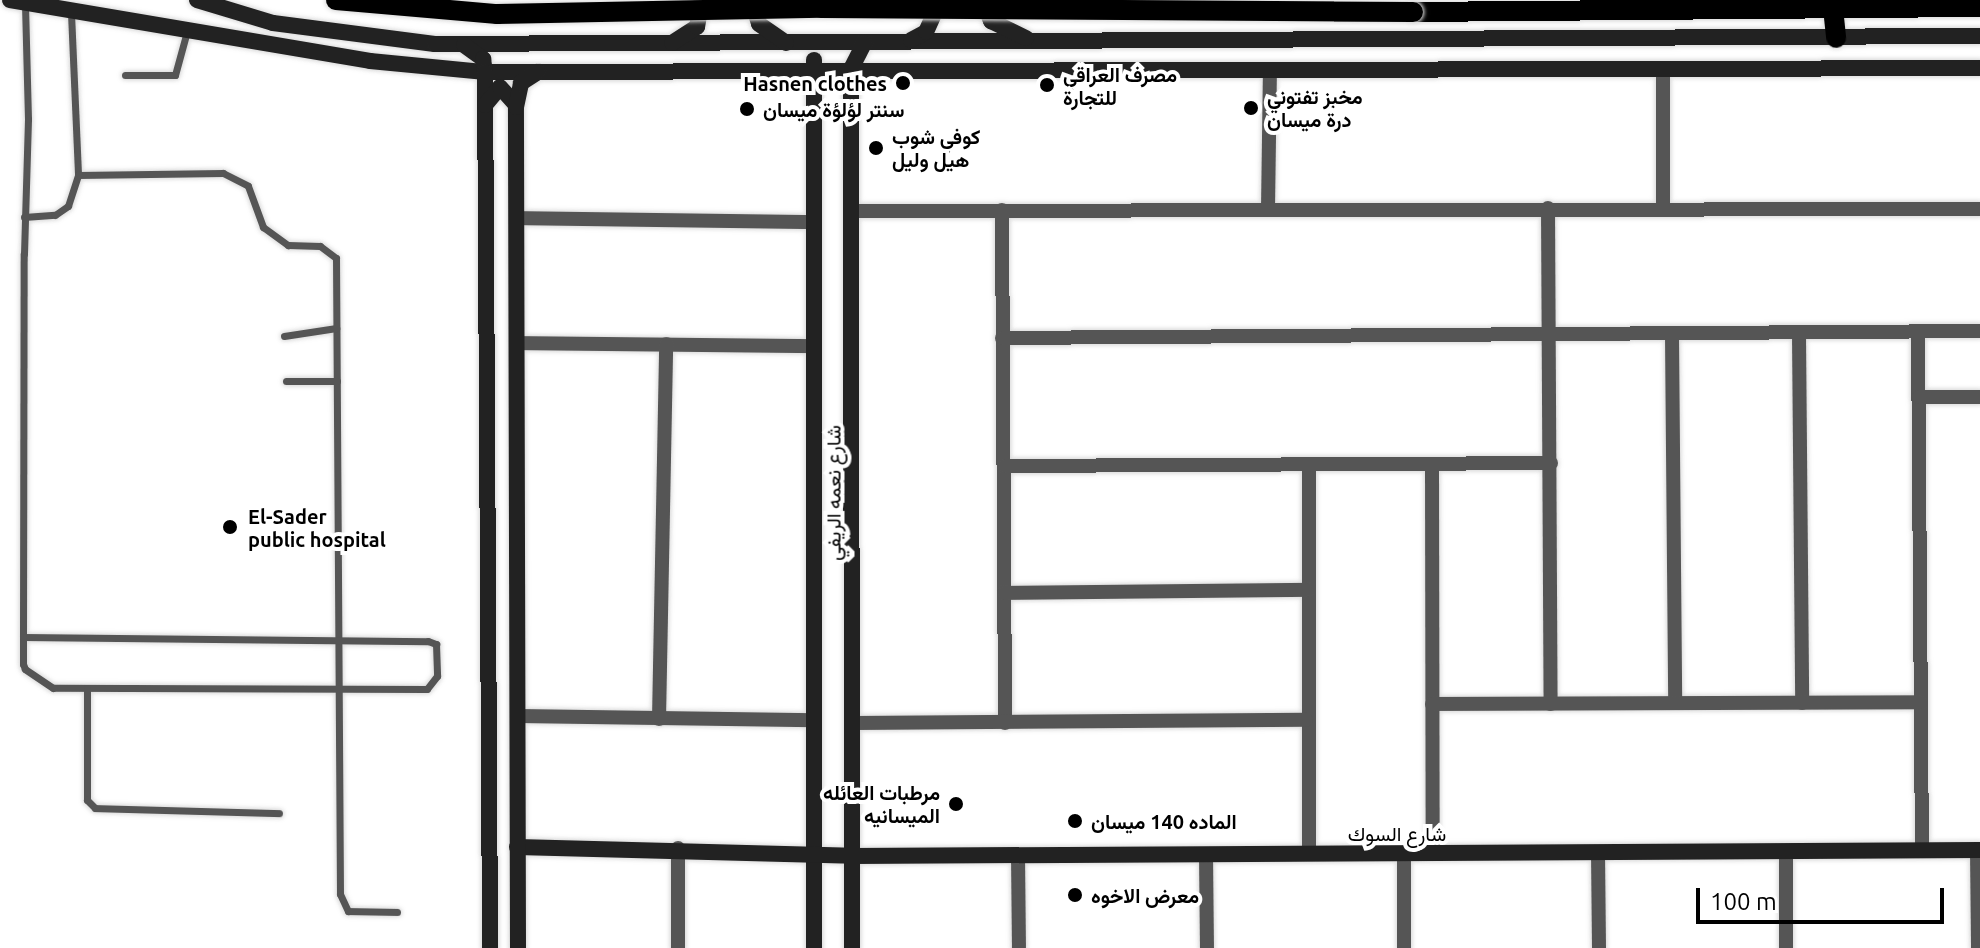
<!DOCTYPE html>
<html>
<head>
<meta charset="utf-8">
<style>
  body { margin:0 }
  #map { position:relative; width:1980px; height:948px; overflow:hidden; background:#fff; font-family:Ubuntu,Vazirmatn,sans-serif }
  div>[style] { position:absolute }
  .roads { filter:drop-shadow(0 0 2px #dbdbdb) drop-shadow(0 0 2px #dbdbdb) }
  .lane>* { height:7px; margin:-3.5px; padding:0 3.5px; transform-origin:3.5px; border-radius:3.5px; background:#555 }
  .street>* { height:14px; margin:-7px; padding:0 7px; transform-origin:7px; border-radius:7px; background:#555 }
  .secondary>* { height:16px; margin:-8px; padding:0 8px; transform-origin:8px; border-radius:8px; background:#222 }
  .primary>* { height:20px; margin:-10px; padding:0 10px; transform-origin:10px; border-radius:10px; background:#000 }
  .bridges { filter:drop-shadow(0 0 2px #dbdbdb) drop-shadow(0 0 2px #dbdbdb) }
  .primary-bridge>* { height:20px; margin:-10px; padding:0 10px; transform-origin:10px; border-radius:10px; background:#000 }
  .dots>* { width:22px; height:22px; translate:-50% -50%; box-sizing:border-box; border:4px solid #fff; border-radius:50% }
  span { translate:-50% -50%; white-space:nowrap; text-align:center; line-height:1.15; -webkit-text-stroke:8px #fff; paint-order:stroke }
  .poi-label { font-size:20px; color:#000; font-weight:700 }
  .left { translate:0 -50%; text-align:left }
  .right { translate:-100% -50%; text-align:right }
  .street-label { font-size:20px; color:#000 }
  .scale { position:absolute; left:1696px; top:888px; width:248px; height:36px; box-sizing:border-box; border:4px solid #000; border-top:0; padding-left:10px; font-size:24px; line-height:28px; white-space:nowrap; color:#000; -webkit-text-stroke:6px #fff; paint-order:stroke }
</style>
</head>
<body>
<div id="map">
  <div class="roads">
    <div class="lane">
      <i style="left:71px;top:13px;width:162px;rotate:87.5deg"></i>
      <i style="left:78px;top:175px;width:145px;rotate:-0.8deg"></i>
      <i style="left:223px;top:173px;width:28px;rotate:27deg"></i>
      <i style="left:248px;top:186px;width:44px;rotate:69.9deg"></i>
      <i style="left:263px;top:227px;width:31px;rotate:36deg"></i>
      <i style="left:288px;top:245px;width:32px;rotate:2deg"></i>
      <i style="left:320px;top:246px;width:20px;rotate:37deg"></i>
      <i style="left:336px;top:258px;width:636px;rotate:89.64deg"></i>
      <i style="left:340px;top:894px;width:19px;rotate:65deg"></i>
      <i style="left:348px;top:911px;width:49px;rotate:1.2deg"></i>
      <i style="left:125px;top:75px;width:50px"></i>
      <i style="left:175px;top:75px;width:46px;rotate:-74.7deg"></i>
      <i style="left:24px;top:217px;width:31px;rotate:-4deg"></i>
      <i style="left:55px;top:215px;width:16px;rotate:-35deg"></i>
      <i style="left:68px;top:206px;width:33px;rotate:-72deg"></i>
      <i style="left:284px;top:336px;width:53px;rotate:-8.7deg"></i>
      <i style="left:286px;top:381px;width:51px"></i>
      <i style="left:23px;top:637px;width:405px;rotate:0.6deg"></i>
      <i style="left:428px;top:641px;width:9px;rotate:21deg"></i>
      <i style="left:436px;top:644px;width:32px;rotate:88deg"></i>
      <i style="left:437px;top:676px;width:16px;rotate:128deg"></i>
      <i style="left:427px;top:689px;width:374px;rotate:-179.8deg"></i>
      <i style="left:53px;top:688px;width:34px;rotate:-146deg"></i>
      <i style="left:25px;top:669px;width:5px;rotate:-112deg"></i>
      <i style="left:23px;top:664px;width:27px;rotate:-90deg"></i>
      <i style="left:23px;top:637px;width:383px;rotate:-89.9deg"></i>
      <i style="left:24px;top:254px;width:135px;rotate:-88.3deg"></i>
      <i style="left:28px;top:119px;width:116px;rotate:-91.5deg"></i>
      <i style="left:87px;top:688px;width:112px;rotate:90deg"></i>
      <i style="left:87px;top:800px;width:11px;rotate:45deg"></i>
      <i style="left:95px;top:808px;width:184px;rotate:1.6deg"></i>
    </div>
    <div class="street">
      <i style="left:1663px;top:207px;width:138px;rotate:-90deg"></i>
      <i style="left:1548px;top:208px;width:496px;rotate:89.7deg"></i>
      <i style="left:1268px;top:209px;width:140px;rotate:-89.2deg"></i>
      <i style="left:1002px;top:210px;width:513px;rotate:89.66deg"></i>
      <i style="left:851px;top:211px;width:1129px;rotate:-0.1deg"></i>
      <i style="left:516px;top:218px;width:299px;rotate:0.8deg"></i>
      <i style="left:1918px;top:334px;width:517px;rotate:89.56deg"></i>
      <i style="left:1672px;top:335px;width:368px;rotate:89.5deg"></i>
      <i style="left:1799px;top:335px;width:368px;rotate:89.5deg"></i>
      <i style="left:1002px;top:338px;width:978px;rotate:-0.41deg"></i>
      <i style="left:516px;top:343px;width:299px;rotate:0.6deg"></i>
      <i style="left:1919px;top:397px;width:61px"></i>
      <i style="left:1432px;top:464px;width:389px;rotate:89.9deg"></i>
      <i style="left:1309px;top:465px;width:389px;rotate:90deg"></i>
      <i style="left:1005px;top:466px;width:546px;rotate:-0.31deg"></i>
      <i style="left:1004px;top:593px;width:303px;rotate:-0.6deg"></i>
      <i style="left:1432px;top:704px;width:489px;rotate:-0.2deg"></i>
      <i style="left:518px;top:716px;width:297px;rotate:0.8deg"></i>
      <i style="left:659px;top:719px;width:375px;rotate:-88.9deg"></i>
      <i style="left:854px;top:723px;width:452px;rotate:-0.4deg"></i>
      <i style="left:1977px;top:850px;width:98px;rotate:89.4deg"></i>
      <i style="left:1786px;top:851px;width:97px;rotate:90deg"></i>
      <i style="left:1598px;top:852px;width:96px;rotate:89.4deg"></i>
      <i style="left:1404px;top:853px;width:95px;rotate:90deg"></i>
      <i style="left:1206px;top:854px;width:94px;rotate:89.4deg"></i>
      <i style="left:1018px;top:855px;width:93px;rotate:89.4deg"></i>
      <i style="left:678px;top:948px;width:100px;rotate:-90deg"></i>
    </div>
    <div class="secondary">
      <i style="left:10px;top:0;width:365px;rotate:9.6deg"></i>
      <i style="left:370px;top:61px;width:116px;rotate:5.5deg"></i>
      <i style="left:485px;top:72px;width:1495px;rotate:-0.15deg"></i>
      <i style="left:197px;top:0;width:79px;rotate:16.8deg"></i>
      <i style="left:273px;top:23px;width:163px;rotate:7.4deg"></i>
      <i style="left:435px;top:44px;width:1545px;rotate:-0.3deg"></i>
      <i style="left:752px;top:2px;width:23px;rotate:72deg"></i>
      <i style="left:759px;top:24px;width:33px;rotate:35deg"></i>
      <i style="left:983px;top:2px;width:21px;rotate:67deg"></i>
      <i style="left:991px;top:21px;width:39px;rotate:26deg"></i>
      <i style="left:911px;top:40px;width:17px;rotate:-28deg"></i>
      <i style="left:926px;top:32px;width:34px;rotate:-66deg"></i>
      <i style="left:672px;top:43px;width:30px;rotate:-33deg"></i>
      <i style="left:697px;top:27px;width:27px;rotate:-80deg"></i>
      <i style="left:464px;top:45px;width:24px;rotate:36deg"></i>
      <i style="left:483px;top:59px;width:13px;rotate:81deg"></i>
      <i style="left:485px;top:72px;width:876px;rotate:89.67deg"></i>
      <i style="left:814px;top:60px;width:888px;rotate:90deg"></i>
      <i style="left:485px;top:105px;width:23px;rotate:-50deg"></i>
      <i style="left:500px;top:87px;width:24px;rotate:48deg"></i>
      <i style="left:517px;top:847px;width:335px;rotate:1.5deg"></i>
      <i style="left:852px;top:856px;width:1128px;rotate:-0.3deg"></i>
      <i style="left:518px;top:948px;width:841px;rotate:-90.14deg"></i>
      <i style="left:516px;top:107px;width:25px;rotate:-78deg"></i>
      <i style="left:521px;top:83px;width:20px;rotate:-33deg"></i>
      <i style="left:852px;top:948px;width:879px;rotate:-90.07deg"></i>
      <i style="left:851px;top:69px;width:29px;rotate:-63deg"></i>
    </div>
    <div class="primary">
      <i style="left:1833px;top:8px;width:30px;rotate:84deg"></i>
      <i style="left:1413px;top:12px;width:567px;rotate:-0.51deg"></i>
    </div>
  </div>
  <div class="bridges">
    <div class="primary-bridge">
      <i style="left:336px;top:0;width:162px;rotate:5deg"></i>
      <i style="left:497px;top:14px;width:324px;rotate:-1.1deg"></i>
      <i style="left:821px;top:8px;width:592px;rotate:0.39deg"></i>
    </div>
  </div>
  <div class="dots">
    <i style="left:903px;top:83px;background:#000"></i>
    <i style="left:1047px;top:85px;background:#000"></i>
    <i style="left:1251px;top:108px;background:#000"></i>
    <i style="left:747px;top:109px;background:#000"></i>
    <i style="left:876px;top:148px;background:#000"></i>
    <i style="left:230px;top:527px;background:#000"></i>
    <i style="left:956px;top:804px;background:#000"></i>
    <i style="left:1075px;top:821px;background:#000"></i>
    <i style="left:1075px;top:895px;background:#000"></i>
  </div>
  <div class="poi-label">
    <span class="left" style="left:1063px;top:86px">مصرف العراقي<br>للتجارة</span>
    <span class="right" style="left:887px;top:83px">Hasnen clothes</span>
    <span class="left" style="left:1267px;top:108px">مخبز تفتوني<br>درة ميسان</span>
    <span class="left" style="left:763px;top:109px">سنتر لؤلؤة ميسان</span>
    <span class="left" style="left:892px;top:148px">كوفي شوب<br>هيل وليل</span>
    <span class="left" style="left:248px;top:528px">El-Sader<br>public hospital</span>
    <span class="right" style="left:940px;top:804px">مرطبات العائله<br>الميسانيه</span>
    <span class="left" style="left:1091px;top:821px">الماده 140 ميسان</span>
    <span class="left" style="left:1091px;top:895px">معرض الاخوه</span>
  </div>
  <div class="street-label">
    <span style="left:833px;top:493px;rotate:-90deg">شارع نعمه الريفي</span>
    <span style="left:1397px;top:833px">شارع السوك</span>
  </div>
  <div class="scale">100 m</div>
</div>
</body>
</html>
